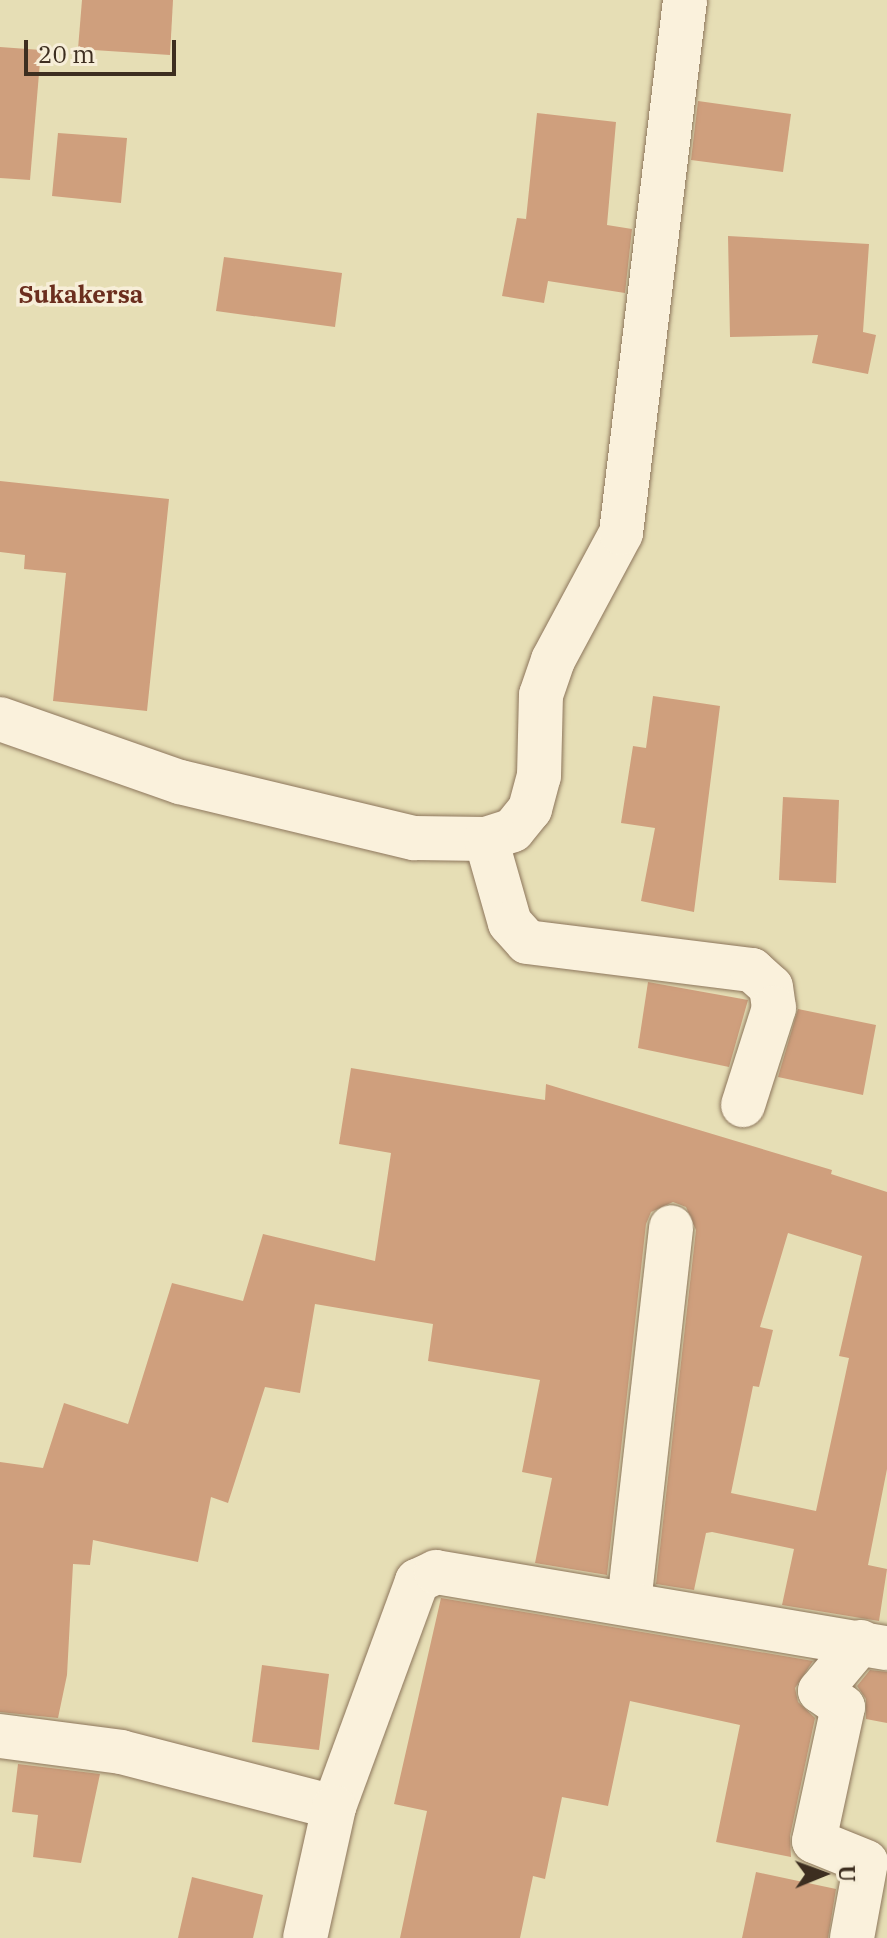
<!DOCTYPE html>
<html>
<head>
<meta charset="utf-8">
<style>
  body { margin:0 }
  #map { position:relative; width:887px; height:1938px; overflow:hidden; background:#f0e4c8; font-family:"IBM Plex Serif",serif }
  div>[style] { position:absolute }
  .farmland>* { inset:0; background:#e6deb5 }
  .building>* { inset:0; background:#cf9f7d }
  .roads { filter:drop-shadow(0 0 2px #8d765c) drop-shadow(0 0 2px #8d765c) }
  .minor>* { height:44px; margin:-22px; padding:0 22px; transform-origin:22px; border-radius:22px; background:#faf1dc }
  span { translate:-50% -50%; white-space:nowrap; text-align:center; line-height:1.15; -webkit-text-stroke:7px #f7eed8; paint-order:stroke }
  .quarter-label { font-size:24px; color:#6b2e1e; font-weight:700 }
  .north { position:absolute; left:783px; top:1834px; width:80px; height:80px; -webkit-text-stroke:6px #f7eed8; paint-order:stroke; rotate:89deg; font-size:22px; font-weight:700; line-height:32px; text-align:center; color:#3d2e20 }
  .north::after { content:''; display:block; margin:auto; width:28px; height:36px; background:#3d2e20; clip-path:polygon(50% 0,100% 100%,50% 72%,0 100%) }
  .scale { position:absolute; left:24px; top:40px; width:152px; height:36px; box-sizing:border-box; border:4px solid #3d2e20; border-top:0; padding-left:10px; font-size:24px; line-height:28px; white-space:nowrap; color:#3d2e20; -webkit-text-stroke:6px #f7eed8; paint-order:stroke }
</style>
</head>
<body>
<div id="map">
  <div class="farmland">
    <i style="clip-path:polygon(0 0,887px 0,887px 1938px,0 1938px)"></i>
  </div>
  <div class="building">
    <i style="clip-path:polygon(82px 0,173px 0,170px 55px,78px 49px)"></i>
    <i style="clip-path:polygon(0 47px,41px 50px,30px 180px,0 178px)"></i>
    <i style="clip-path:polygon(698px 101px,791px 114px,783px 172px,691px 160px)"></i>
    <i style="clip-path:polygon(537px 113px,616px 122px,607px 225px,632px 229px,625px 293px,548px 281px,544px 303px,502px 296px,517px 218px,526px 219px)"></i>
    <i style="clip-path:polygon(58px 133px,127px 138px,121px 203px,52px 196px)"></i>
    <i style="clip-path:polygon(728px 236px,869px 244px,863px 332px,876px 335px,868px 374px,812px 363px,818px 335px,730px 337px)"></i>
    <i style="clip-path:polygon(224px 257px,342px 273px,335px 327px,216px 311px)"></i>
    <i style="clip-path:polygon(0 481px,169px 499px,147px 711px,53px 701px,66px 573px,24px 569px,25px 555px,0 552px)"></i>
    <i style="clip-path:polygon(653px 696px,720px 706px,694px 912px,641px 901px,655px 828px,621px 823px,633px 746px,646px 748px)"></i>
    <i style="clip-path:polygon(783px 797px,839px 800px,836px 883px,779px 880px)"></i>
    <i style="clip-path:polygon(648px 982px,748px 1000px,729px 1067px,638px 1048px)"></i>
    <i style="clip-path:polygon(798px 1009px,876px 1025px,863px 1095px,778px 1077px)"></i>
    <i style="clip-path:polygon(evenodd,351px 1068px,545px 1100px,546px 1084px,832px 1170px,831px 1174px,887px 1192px,887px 1469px,868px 1565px,887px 1569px,879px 1621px,782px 1605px,794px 1549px,712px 1532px,706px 1533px,694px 1590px,656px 1584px,696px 1230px,686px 1207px,673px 1202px,651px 1212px,646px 1224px,607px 1575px,535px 1563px,552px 1478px,522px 1472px,540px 1380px,428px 1361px,433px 1324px,315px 1304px,300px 1393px,265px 1387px,228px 1503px,211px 1497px,198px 1562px,93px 1540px,90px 1565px,73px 1564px,67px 1675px,58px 1718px,0 1712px,0 1462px,43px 1468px,64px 1403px,128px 1424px,172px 1283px,243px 1301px,263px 1234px,375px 1261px,391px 1153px,339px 1144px,351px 1068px,788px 1233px,862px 1256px,839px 1356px,849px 1358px,816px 1511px,731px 1493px,753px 1386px,759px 1387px,773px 1330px,760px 1327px,788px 1233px)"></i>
    <i style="clip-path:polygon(441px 1598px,813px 1661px,795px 1688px,798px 1702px,815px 1718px,790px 1836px,791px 1857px,716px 1842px,740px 1725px,630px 1701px,608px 1806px,562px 1797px,545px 1879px,533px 1876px,520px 1938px,400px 1938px,427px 1811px,394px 1804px)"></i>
    <i style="clip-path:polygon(262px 1665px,329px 1674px,319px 1750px,252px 1742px)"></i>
    <i style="clip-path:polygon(870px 1670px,887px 1672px,887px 1723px,866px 1719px,866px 1699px,857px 1686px)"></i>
    <i style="clip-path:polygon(18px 1764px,100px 1774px,81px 1863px,33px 1857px,38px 1815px,12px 1812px)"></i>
    <i style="clip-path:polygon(756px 1872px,836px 1889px,828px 1938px,742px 1938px)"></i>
    <i style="clip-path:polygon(192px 1877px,263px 1895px,253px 1938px,178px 1938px)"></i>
  </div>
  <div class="roads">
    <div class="minor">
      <i style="left:0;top:719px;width:191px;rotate:19.3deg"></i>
      <i style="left:180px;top:782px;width:241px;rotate:13.5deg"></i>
      <i style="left:414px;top:838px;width:72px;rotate:0.8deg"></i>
      <i style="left:486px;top:839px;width:28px;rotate:-18deg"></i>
      <i style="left:513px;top:830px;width:27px;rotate:-51deg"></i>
      <i style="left:530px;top:809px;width:34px;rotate:-75deg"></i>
      <i style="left:539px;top:776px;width:81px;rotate:-88.6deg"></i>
      <i style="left:541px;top:695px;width:37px;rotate:-71deg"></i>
      <i style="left:553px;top:660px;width:144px;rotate:-61.8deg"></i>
      <i style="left:621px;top:533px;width:537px;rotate:-83.15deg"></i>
      <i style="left:486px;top:839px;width:87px;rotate:74.1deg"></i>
      <i style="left:510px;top:923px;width:25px;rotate:48deg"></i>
      <i style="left:527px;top:942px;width:227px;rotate:7.1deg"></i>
      <i style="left:752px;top:970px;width:25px;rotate:42deg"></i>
      <i style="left:771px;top:987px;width:21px;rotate:82deg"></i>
      <i style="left:774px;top:1008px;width:102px;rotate:107.7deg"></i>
      <i style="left:629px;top:1603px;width:378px;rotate:-83.6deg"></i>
      <i style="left:0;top:1736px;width:122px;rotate:7.5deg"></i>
      <i style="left:121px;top:1752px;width:220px;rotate:14.5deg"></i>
      <i style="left:334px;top:1807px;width:241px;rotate:-69.8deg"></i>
      <i style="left:417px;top:1581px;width:21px;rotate:-25deg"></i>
      <i style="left:436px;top:1572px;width:457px;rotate:9.6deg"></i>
      <i style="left:305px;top:1938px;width:134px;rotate:-77.5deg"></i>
      <i style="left:852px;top:1938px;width:77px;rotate:-79.6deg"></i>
      <i style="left:866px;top:1862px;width:56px;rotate:-158deg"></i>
      <i style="left:814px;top:1841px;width:137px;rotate:-77.8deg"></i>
      <i style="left:843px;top:1707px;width:28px;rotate:-145deg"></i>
      <i style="left:820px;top:1691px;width:64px;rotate:-50.1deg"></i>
    </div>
  </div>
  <div class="quarter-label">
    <span style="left:81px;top:295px">Sukakersa</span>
  </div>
  <div class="north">U</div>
  <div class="scale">20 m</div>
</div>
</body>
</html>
